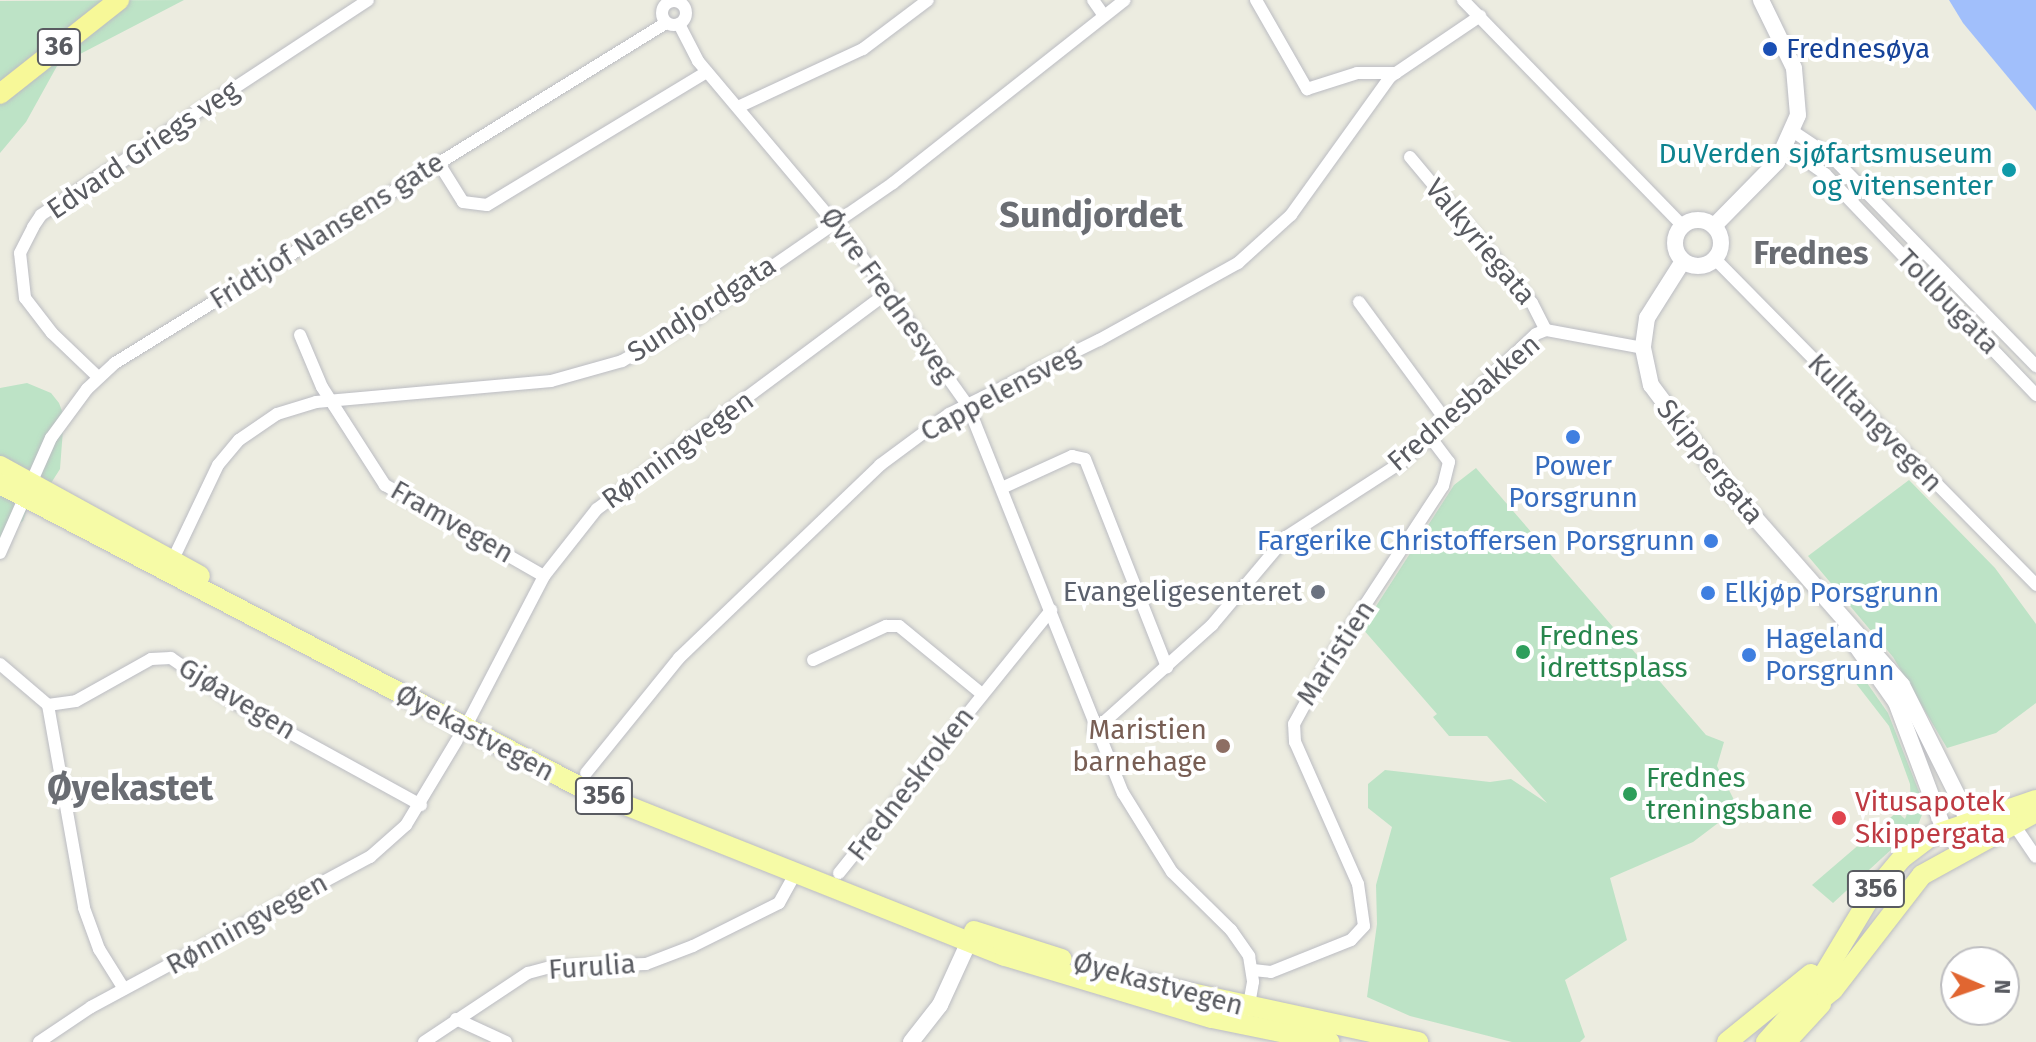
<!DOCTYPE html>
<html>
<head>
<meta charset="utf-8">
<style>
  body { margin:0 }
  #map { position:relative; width:2036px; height:1042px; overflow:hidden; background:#ecece0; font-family:"Fira Sans",sans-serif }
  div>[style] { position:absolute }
  .green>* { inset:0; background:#bde3c6 }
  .water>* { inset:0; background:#a1bffb }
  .roads { filter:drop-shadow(0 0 2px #bbbcc2) drop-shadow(0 0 2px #bbbcc2) }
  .minor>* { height:12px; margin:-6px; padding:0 6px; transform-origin:6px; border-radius:6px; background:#fff }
  .minor>.ring { margin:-6px; padding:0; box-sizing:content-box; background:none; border:12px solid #fff; border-radius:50% }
  .tertiary>* { height:16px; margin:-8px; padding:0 8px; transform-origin:8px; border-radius:8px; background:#fff }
  .tertiary>.ring { margin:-8px; padding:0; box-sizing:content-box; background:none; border:16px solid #fff; border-radius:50% }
  .primary>* { height:20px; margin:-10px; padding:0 10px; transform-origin:10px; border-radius:10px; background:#f6fba6 }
  .trunk>* { height:20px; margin:-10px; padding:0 10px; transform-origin:10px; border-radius:10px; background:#f7f898 }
  .dots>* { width:22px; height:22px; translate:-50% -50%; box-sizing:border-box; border:4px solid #fff; border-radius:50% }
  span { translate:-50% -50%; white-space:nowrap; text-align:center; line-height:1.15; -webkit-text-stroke:8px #fff; paint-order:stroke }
  .shield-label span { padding:2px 6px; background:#fff; border:2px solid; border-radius:6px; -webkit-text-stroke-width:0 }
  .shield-label { font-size:26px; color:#595b61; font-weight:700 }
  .transit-label { font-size:28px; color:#164399 }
  .left { translate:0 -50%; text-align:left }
  .street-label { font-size:28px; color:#595b61 }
  .culture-label { font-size:28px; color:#0d838f }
  .right { translate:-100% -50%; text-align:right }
  .shop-label { font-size:28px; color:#366cbe }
  .worship-label { font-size:28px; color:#5b616d }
  .leisure-label { font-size:28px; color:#27864d }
  .education-label { font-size:28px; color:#785e54 }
  .health-label { font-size:28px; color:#be3a42 }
  .quarter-label { font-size:32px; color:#6a6d73; font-weight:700 }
  .district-label { font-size:36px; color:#6a6d73; font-weight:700 }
  .north { position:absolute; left:1940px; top:946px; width:80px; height:80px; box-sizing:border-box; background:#fff; border:2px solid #bdbdc0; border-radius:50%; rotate:92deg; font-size:22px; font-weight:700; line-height:32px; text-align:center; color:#595b61 }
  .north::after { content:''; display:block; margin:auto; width:28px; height:36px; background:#e16631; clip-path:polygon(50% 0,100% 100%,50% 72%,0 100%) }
</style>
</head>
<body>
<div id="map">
  <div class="green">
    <i style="clip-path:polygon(184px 0,57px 66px,26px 122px,0 153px,0 1px)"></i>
    <i style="clip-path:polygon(27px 383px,51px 393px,59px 403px,64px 416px,60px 469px,46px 491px,31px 498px,23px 521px,0 537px,0 388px)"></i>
    <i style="clip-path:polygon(1476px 468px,1706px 735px,1724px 742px,1717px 766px,1738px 808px,1693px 842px,1610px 878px,1627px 940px,1565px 980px,1585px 1037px,1580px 1042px,1512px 1042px,1410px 1016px,1367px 997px,1377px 924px,1376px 885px,1392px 827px,1368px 808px,1368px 784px,1385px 770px,1490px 782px,1511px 779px,1547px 803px,1487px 736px,1449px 736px,1433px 717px,1437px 714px,1362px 628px,1454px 485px)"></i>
    <i style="clip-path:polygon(1909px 480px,1995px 568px,2036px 624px,2036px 703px,1996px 733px,1947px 748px,1893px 657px,1808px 556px)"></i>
    <i style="clip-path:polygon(1844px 668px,1867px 683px,1888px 713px,1925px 807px,1918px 825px,1833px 903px,1812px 885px,1897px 812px,1905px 819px,1911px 804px,1910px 784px,1889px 726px)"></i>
  </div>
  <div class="water">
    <i style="clip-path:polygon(1949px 0,2036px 0,2036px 111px,1963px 23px)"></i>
  </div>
  <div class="roads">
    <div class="minor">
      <i style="left:1093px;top:0;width:19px;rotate:55deg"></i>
      <i style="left:1256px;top:0;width:103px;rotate:60.2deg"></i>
      <i style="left:1307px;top:89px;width:52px;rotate:-17.7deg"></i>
      <i style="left:1357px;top:73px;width:39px"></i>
      <i style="left:1463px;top:0;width:315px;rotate:45.8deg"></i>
      <i class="ring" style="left:662px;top:1px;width:12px;height:12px"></i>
      <i style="left:679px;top:24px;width:42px;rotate:62.8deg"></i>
      <i style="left:698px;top:61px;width:242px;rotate:49.9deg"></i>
      <i style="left:854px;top:246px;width:196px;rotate:54.5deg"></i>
      <i style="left:968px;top:406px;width:417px;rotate:68.2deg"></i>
      <i style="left:1123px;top:793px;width:93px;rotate:58.2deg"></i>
      <i style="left:1172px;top:872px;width:83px;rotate:44.5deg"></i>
      <i style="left:1231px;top:930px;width:32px;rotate:55deg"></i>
      <i style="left:1249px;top:956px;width:26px;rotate:81deg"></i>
      <i style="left:1253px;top:982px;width:29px;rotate:100deg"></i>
      <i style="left:738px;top:107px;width:138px;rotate:-24.9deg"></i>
      <i style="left:863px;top:49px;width:81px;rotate:-37deg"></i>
      <i style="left:1794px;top:132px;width:47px;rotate:33.7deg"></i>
      <i style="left:1833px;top:158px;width:291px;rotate:45.7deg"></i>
      <i style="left:1787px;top:147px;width:47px;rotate:35.4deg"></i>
      <i style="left:1825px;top:174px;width:306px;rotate:46.3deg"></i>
      <i style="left:1410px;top:157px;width:190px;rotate:50.1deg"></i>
      <i style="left:1532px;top:303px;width:30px;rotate:63deg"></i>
      <i style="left:438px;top:162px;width:47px;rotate:58deg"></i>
      <i style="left:463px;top:202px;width:24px;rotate:7deg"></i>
      <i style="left:487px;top:205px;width:257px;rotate:-31.2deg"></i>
      <i style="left:1715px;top:259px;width:458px;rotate:45.4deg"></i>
      <i style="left:1359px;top:302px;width:145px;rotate:53.7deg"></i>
      <i style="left:300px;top:335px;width:56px;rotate:67.1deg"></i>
      <i style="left:322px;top:387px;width:117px;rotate:57.3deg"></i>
      <i style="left:385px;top:485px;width:183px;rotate:29.8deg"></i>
      <i style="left:98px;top:377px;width:64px;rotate:-136.3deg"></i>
      <i style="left:52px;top:333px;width:44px;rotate:-127.6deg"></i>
      <i style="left:25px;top:298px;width:45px;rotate:-96.3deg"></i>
      <i style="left:20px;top:253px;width:29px;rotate:-63deg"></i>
      <i style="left:33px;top:227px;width:14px;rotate:-56deg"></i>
      <i style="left:41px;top:215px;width:391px;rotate:-33.3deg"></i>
      <i style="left:1004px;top:487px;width:75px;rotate:-24.5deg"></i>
      <i style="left:1072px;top:456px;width:13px;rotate:13deg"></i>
      <i style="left:1085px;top:459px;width:224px;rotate:68.5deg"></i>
      <i style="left:177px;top:551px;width:95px;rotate:-64.5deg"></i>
      <i style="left:218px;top:465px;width:33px;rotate:-50deg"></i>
      <i style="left:239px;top:440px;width:46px;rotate:-34.4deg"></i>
      <i style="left:277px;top:414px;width:41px;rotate:-17.1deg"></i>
      <i style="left:316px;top:402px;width:236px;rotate:-5.1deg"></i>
      <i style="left:551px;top:381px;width:74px;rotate:-15.7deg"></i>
      <i style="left:622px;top:361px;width:85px;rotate:-29.6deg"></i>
      <i style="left:696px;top:319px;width:239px;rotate:-34.6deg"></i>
      <i style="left:893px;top:183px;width:295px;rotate:-38.3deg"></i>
      <i style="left:0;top:553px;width:126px;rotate:-66.1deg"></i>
      <i style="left:51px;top:438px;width:61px;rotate:-53.7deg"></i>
      <i style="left:87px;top:389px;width:38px;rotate:-43deg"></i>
      <i style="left:115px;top:363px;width:647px;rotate:-31.68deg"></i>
      <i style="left:813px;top:660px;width:81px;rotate:-25deg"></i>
      <i style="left:886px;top:626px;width:13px"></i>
      <i style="left:899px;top:626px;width:107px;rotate:39.3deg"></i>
      <i style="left:0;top:664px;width:63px;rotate:40.5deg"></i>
      <i style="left:48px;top:705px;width:206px;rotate:79.9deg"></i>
      <i style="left:84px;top:908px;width:44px;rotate:69.9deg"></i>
      <i style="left:99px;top:949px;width:47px;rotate:58deg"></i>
      <i style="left:48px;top:705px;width:28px;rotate:-8deg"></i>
      <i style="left:76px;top:701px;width:86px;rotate:-29.2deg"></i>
      <i style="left:151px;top:659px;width:20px;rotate:-3deg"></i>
      <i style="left:171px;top:658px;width:80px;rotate:34.9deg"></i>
      <i style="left:237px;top:704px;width:210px;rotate:28.8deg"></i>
      <i style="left:465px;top:728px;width:171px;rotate:-62.5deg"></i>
      <i style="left:544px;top:576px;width:85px;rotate:-51.7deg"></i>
      <i style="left:597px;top:509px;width:362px;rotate:-36.7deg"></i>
      <i style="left:1094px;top:731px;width:159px;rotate:-41.9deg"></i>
      <i style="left:1212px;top:625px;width:115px;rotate:-49.9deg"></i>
      <i style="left:1286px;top:537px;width:138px;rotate:-32.9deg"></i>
      <i style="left:1402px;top:462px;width:185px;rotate:-43.7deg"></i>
      <i style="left:1536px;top:334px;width:11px;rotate:-22deg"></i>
      <i style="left:1546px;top:330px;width:99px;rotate:10.5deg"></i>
      <i style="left:586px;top:773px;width:148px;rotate:-51deg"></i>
      <i style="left:679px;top:658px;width:279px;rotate:-43.8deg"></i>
      <i style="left:880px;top:465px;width:86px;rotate:-36.5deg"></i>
      <i style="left:949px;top:414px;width:167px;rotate:-26.3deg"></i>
      <i style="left:1099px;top:340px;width:159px;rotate:-29deg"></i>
      <i style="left:1238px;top:263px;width:72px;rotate:-42.2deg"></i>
      <i style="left:1291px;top:215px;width:170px;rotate:-54.3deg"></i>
      <i style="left:1390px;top:77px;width:109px;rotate:-34.1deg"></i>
      <i style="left:2015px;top:826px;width:37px;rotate:56deg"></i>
      <i style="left:839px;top:873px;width:338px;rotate:-51.1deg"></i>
      <i style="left:1253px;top:970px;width:18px;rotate:6deg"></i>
      <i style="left:1271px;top:972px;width:86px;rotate:-21.8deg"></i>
      <i style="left:1351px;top:940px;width:19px;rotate:-47deg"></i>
      <i style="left:1364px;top:926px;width:42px;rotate:-98.1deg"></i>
      <i style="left:1358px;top:884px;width:155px;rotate:-113.9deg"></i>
      <i style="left:1295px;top:742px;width:18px;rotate:-93deg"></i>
      <i style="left:1294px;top:724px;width:73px;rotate:-61.3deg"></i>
      <i style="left:1329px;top:660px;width:208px;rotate:-56.8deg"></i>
      <i style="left:1443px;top:486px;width:25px;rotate:-76deg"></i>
      <i style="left:1449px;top:462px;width:34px;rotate:-127deg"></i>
      <i style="left:456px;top:1019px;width:55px;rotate:24.7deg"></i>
      <i style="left:39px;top:1042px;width:63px;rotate:-33.9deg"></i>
      <i style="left:91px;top:1007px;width:317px;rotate:-28.3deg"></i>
      <i style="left:370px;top:857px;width:48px;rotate:-41.6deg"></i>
      <i style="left:406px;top:825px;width:99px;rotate:-59deg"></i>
      <i style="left:424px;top:1042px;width:125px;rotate:-33.6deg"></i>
      <i style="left:528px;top:973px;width:24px;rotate:-15deg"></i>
      <i style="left:551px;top:967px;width:95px;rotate:-1.8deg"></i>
      <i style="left:646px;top:964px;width:50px;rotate:-21deg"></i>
      <i style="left:693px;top:946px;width:96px;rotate:-26.6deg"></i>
      <i style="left:779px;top:903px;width:37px;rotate:-61deg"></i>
    </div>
    <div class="tertiary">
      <i class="ring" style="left:1675px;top:220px;width:30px;height:30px"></i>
      <i style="left:1714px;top:226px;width:90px;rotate:-45.5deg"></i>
      <i style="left:1777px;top:162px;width:51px;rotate:-65.9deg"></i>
      <i style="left:1798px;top:115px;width:47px;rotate:-94.9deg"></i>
      <i style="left:1794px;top:68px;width:76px;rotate:-115.9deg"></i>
      <i style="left:1683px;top:261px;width:67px;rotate:122.3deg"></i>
      <i style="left:1647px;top:318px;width:30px;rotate:98deg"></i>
      <i style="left:1643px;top:348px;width:38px;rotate:78deg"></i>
      <i style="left:1651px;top:385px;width:117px;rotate:53.3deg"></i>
      <i style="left:1721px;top:479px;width:274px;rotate:48.7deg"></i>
      <i style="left:1902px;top:685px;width:132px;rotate:63.4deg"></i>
      <i style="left:1961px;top:803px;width:20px;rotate:72deg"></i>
      <i style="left:1967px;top:822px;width:28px;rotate:96deg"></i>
      <i style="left:1845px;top:630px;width:88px;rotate:54.7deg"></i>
      <i style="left:1896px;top:702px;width:137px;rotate:69.4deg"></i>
      <i style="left:1944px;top:830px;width:11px;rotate:45deg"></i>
      <i style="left:911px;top:1042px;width:47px;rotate:-51.9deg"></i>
      <i style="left:940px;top:1005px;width:79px;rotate:-65.4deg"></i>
    </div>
    <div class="primary">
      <i style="left:0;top:466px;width:228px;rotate:28.8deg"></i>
      <i style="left:0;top:484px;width:654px;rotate:27.58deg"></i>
      <i style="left:580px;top:787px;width:457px;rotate:21.7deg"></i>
      <i style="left:1005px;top:956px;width:216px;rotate:16.7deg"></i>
      <i style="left:1212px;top:1018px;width:120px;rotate:11.5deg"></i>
      <i style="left:974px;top:931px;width:92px;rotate:17.7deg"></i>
      <i style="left:1131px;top:980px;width:294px;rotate:12.2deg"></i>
      <i style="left:1808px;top:1010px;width:32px;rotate:-39deg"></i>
      <i style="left:1833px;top:990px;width:145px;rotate:-52.3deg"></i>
      <i style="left:1922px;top:875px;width:130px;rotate:-28.9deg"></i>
      <i style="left:1727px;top:1042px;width:108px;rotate:-39deg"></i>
      <i style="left:1766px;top:1042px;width:78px;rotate:-48.1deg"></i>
      <i style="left:1818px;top:984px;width:105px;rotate:-59deg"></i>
      <i style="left:1872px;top:894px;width:47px;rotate:-50.2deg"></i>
      <i style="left:1902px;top:858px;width:36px;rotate:-37deg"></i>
      <i style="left:1931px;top:836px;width:111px;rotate:-18.9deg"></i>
      <i style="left:1786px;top:1042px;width:52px;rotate:-47.4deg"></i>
    </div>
    <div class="trunk">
      <i style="left:0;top:94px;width:152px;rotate:-38.3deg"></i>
    </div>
  </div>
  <div class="dots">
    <i style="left:1770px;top:49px;background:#1a4fb4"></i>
    <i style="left:2009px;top:170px;background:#0f9aa8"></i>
    <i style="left:1573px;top:437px;background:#3f7fe0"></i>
    <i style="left:1711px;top:541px;background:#3f7fe0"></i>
    <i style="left:1318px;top:592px;background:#6b7280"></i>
    <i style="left:1708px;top:593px;background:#3f7fe0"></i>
    <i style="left:1523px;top:652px;background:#2e9e5b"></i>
    <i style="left:1749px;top:655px;background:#3f7fe0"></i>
    <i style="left:1223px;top:746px;background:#8d6e63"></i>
    <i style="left:1630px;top:794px;background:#2e9e5b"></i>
    <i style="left:1839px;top:818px;background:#e0444e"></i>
  </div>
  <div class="shield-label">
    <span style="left:59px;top:47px">36</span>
    <span style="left:604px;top:796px">356</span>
    <span style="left:1876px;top:889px">356</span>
  </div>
  <div class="transit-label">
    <span class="left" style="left:1786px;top:49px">Frednesøya</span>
  </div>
  <div class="street-label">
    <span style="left:143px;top:150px;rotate:-34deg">Edvard Griegs veg</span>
    <span style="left:327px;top:231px;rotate:-32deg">Fridtjof Nansens gate</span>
    <span style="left:1480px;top:242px;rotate:50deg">Valkyriegata</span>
    <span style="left:888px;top:295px;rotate:54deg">Øvre Frednesveg</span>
    <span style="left:1948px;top:302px;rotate:46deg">Tollbugata</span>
    <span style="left:702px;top:309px;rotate:-33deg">Sundjordgata</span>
    <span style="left:1000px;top:393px;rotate:-28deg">Cappelensveg</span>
    <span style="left:1464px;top:403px;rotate:-41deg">Frednesbakken</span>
    <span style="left:1875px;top:423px;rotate:46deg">Kulltangvegen</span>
    <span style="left:678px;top:450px;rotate:-36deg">Rønningvegen</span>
    <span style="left:1710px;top:462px;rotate:51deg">Skippergata</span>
    <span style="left:452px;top:522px;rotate:30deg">Framvegen</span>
    <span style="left:1336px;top:653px;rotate:-57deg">Maristien</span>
    <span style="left:237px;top:699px;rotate:31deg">Gjøavegen</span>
    <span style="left:475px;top:733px;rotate:28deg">Øyekastvegen</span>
    <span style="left:911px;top:784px;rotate:-52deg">Fredneskroken</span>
    <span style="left:247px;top:924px;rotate:-29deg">Rønningvegen</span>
    <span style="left:592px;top:967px;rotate:-4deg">Furulia</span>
    <span style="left:1158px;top:984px;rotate:15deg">Øyekastvegen</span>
  </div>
  <div class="culture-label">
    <span class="right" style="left:1993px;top:170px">DuVerden sjøfartsmuseum<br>og vitensenter</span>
  </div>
  <div class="shop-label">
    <span style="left:1573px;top:482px">Power<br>Porsgrunn</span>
    <span class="right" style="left:1695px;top:541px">Fargerike Christoffersen Porsgrunn</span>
    <span class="left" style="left:1724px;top:593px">Elkjøp Porsgrunn</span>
    <span class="left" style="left:1765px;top:655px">Hageland<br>Porsgrunn</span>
  </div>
  <div class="worship-label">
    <span class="right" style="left:1302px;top:592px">Evangeligesenteret</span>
  </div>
  <div class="leisure-label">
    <span class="left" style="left:1539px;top:652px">Frednes<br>idrettsplass</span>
    <span class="left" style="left:1646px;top:794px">Frednes<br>treningsbane</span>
  </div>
  <div class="education-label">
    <span class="right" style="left:1207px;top:746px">Maristien<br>barnehage</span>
  </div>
  <div class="health-label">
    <span class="left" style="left:1855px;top:818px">Vitusapotek<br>Skippergata</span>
  </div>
  <div class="quarter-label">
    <span style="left:1811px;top:253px">Frednes</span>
  </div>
  <div class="district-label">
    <span style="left:1091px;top:216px">Sundjordet</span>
    <span style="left:130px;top:789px">Øyekastet</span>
  </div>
  <div class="north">N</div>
</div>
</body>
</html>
